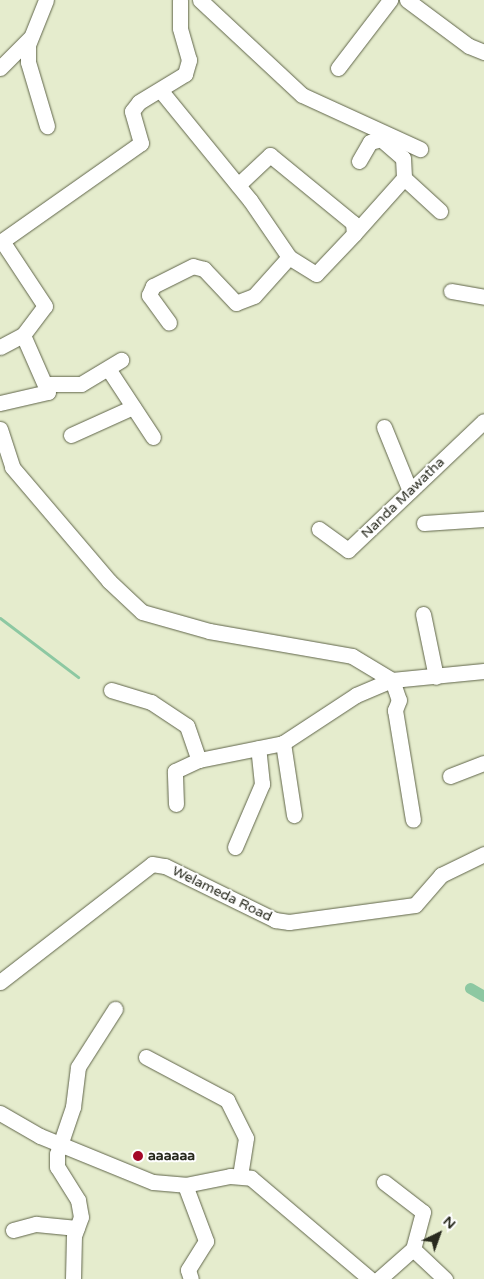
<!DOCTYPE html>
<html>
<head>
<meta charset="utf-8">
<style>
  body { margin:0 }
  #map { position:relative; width:484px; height:1279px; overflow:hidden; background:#e5eccd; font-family:"Varela Round",sans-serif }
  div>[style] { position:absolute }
  .stream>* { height:3px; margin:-1.5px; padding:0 1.5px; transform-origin:1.5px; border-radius:1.5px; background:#8dc8a2 }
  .canal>* { height:11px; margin:-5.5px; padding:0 5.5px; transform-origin:5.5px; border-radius:5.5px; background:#8dc8a2 }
  .roads { filter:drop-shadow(0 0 1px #60654a) drop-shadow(0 0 1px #60654a) }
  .minor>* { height:15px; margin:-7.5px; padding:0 7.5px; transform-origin:7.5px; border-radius:7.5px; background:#fff }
  .dots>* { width:14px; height:14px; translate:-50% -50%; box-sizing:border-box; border:2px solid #fff; border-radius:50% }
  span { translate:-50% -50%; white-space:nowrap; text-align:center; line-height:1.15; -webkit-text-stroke:4px #fff; paint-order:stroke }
  .street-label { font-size:14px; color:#27291d }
  .poi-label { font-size:14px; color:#27291d; font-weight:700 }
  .left { translate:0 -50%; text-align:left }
  .north { position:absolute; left:414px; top:1209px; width:50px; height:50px; -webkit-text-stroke:4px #fff; paint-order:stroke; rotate:42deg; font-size:14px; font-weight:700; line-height:20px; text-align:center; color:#27291d }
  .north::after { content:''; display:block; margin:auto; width:18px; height:22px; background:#27291d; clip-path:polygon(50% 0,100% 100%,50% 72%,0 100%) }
</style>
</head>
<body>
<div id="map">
  <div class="stream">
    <i style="left:0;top:618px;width:98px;rotate:37.1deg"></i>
  </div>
  <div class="canal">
    <i style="left:470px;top:988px;width:16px;rotate:30deg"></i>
  </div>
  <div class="roads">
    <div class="minor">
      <i style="left:46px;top:0;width:48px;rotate:111.8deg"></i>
      <i style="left:28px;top:45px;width:17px;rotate:90deg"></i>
      <i style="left:28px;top:62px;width:67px;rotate:73.5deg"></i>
      <i style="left:200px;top:0;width:139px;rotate:43deg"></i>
      <i style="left:302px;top:95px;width:130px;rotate:24.6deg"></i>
      <i style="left:407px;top:0;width:77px;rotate:36.6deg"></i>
      <i style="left:469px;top:46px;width:16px;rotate:22deg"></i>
      <i style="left:0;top:68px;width:42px;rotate:-45deg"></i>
      <i style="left:338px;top:68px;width:86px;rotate:-52.6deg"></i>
      <i style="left:161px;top:91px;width:141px;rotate:50.8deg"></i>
      <i style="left:250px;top:200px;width:69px;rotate:55.6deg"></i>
      <i style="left:289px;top:257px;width:52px;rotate:131.9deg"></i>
      <i style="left:254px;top:296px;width:19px;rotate:159deg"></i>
      <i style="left:236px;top:303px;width:47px;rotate:-133.3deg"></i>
      <i style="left:204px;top:269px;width:11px;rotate:-165deg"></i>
      <i style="left:193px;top:266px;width:45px;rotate:153.4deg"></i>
      <i style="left:153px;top:286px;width:10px;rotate:114deg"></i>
      <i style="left:149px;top:295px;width:34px;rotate:54deg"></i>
      <i style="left:359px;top:161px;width:22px;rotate:-60deg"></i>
      <i style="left:370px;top:142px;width:11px;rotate:-15deg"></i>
      <i style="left:381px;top:139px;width:29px;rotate:41deg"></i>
      <i style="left:403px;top:158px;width:20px;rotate:87deg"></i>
      <i style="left:238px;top:185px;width:44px;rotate:-43.2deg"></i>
      <i style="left:270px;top:155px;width:107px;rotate:39.3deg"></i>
      <i style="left:353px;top:223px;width:11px;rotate:85deg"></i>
      <i style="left:354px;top:234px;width:55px;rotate:133.5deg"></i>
      <i style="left:316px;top:274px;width:32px;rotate:-148deg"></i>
      <i style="left:354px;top:234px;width:75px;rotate:-48.2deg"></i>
      <i style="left:404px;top:178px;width:49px;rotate:42.5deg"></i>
      <i style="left:451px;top:291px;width:34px;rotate:10deg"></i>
      <i style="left:0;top:347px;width:26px;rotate:-28deg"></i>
      <i style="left:109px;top:370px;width:80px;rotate:56.7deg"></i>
      <i style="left:46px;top:384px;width:35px"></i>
      <i style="left:81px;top:384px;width:47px;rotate:-31deg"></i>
      <i style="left:0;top:403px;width:49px;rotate:-12.9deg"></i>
      <i style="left:48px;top:392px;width:62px;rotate:-113.7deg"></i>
      <i style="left:23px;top:335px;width:36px;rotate:-53deg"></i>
      <i style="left:45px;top:306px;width:78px;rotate:-123.5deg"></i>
      <i style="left:2px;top:241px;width:170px;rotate:-35.2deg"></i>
      <i style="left:141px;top:143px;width:33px;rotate:-106deg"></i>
      <i style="left:132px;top:111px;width:11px;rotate:-52deg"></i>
      <i style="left:139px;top:102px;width:54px;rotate:-31.3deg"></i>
      <i style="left:185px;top:74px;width:15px;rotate:-74deg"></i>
      <i style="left:189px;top:60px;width:33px;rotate:-106deg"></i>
      <i style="left:180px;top:28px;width:28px;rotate:-90deg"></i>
      <i style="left:384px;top:427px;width:69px;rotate:67.9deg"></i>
      <i style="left:0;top:429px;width:40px;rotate:72deg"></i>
      <i style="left:12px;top:467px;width:150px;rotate:49.6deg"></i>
      <i style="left:109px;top:581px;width:45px;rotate:43.2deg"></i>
      <i style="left:142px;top:612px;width:70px;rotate:15.8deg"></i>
      <i style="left:209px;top:631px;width:145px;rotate:9.9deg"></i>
      <i style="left:352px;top:656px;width:47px;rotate:31deg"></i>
      <i style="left:392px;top:680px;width:21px;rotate:71deg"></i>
      <i style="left:399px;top:700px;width:11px;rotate:112deg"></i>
      <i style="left:395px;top:710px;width:111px;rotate:80.7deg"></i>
      <i style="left:71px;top:435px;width:68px;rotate:-24.3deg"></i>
      <i style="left:424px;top:523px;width:60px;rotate:-3.8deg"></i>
      <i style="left:319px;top:529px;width:36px;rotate:36deg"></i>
      <i style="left:348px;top:550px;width:187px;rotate:-43.5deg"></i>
      <i style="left:423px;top:614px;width:64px;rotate:78.3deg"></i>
      <i style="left:111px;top:690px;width:42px;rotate:16.7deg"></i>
      <i style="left:151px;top:702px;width:43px;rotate:33.7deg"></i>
      <i style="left:187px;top:726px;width:36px;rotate:71deg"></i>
      <i style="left:199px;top:760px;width:86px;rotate:-11.4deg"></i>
      <i style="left:283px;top:743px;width:87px;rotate:-33.3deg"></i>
      <i style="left:356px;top:695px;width:39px;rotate:-23deg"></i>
      <i style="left:392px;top:680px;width:92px;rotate:-5.6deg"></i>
      <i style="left:283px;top:743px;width:73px;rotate:81.3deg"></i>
      <i style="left:450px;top:776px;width:36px;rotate:-21deg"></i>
      <i style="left:176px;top:804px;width:33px;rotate:-92deg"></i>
      <i style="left:175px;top:771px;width:26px;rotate:-25deg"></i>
      <i style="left:235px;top:847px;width:69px;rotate:-66.8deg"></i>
      <i style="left:262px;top:784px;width:36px;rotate:-96deg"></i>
      <i style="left:0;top:982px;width:192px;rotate:-37.8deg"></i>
      <i style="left:152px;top:864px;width:13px;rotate:9deg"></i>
      <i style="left:165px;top:866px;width:123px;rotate:26.1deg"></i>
      <i style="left:275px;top:920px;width:14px;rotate:8deg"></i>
      <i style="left:289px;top:922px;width:127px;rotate:-7.7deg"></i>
      <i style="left:415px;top:905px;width:40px;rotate:-49deg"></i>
      <i style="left:441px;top:875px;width:48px;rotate:-26deg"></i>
      <i style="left:146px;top:1057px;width:92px;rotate:28deg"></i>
      <i style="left:227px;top:1100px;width:42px;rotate:63.4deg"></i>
      <i style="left:246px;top:1138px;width:37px;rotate:99deg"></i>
      <i style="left:0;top:1113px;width:46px;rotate:29.9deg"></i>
      <i style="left:40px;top:1136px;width:122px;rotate:22.2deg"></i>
      <i style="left:153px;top:1182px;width:32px;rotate:5deg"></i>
      <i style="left:185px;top:1185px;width:46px;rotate:-11.3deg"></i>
      <i style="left:230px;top:1176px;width:21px;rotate:5deg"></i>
      <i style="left:251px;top:1178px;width:156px;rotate:40.3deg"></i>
      <i style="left:384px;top:1182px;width:49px;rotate:37.6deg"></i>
      <i style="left:423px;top:1212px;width:38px;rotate:105deg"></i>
      <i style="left:185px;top:1185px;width:60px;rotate:69.4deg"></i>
      <i style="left:206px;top:1241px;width:34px;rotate:122deg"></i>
      <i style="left:188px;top:1270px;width:9px;rotate:72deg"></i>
      <i style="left:13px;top:1230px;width:24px;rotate:-15deg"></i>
      <i style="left:36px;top:1224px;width:41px;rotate:5.6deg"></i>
      <i style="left:413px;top:1249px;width:44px;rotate:43.2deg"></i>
      <i style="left:73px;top:1279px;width:43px;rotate:-88.7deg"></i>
      <i style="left:74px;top:1236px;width:20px;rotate:-70deg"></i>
      <i style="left:81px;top:1217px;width:17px;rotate:-100deg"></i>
      <i style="left:78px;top:1200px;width:39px;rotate:-122deg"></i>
      <i style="left:57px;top:1167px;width:13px;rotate:-90deg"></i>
      <i style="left:57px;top:1154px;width:50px;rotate:-71.2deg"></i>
      <i style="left:73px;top:1107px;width:40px;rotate:-82.9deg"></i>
      <i style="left:78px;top:1067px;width:69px;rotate:-57.5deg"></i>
      <i style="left:379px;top:1279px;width:45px;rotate:-41.4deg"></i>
    </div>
  </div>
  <div class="dots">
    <i style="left:138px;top:1156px;background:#a40727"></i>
  </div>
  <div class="street-label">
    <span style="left:403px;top:498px;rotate:-44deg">Nanda Mawatha</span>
    <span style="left:222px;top:894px;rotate:26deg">Welameda Road</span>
  </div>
  <div class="poi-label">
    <span class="left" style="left:148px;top:1156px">aaaaaa</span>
  </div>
  <div class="north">N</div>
</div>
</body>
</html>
